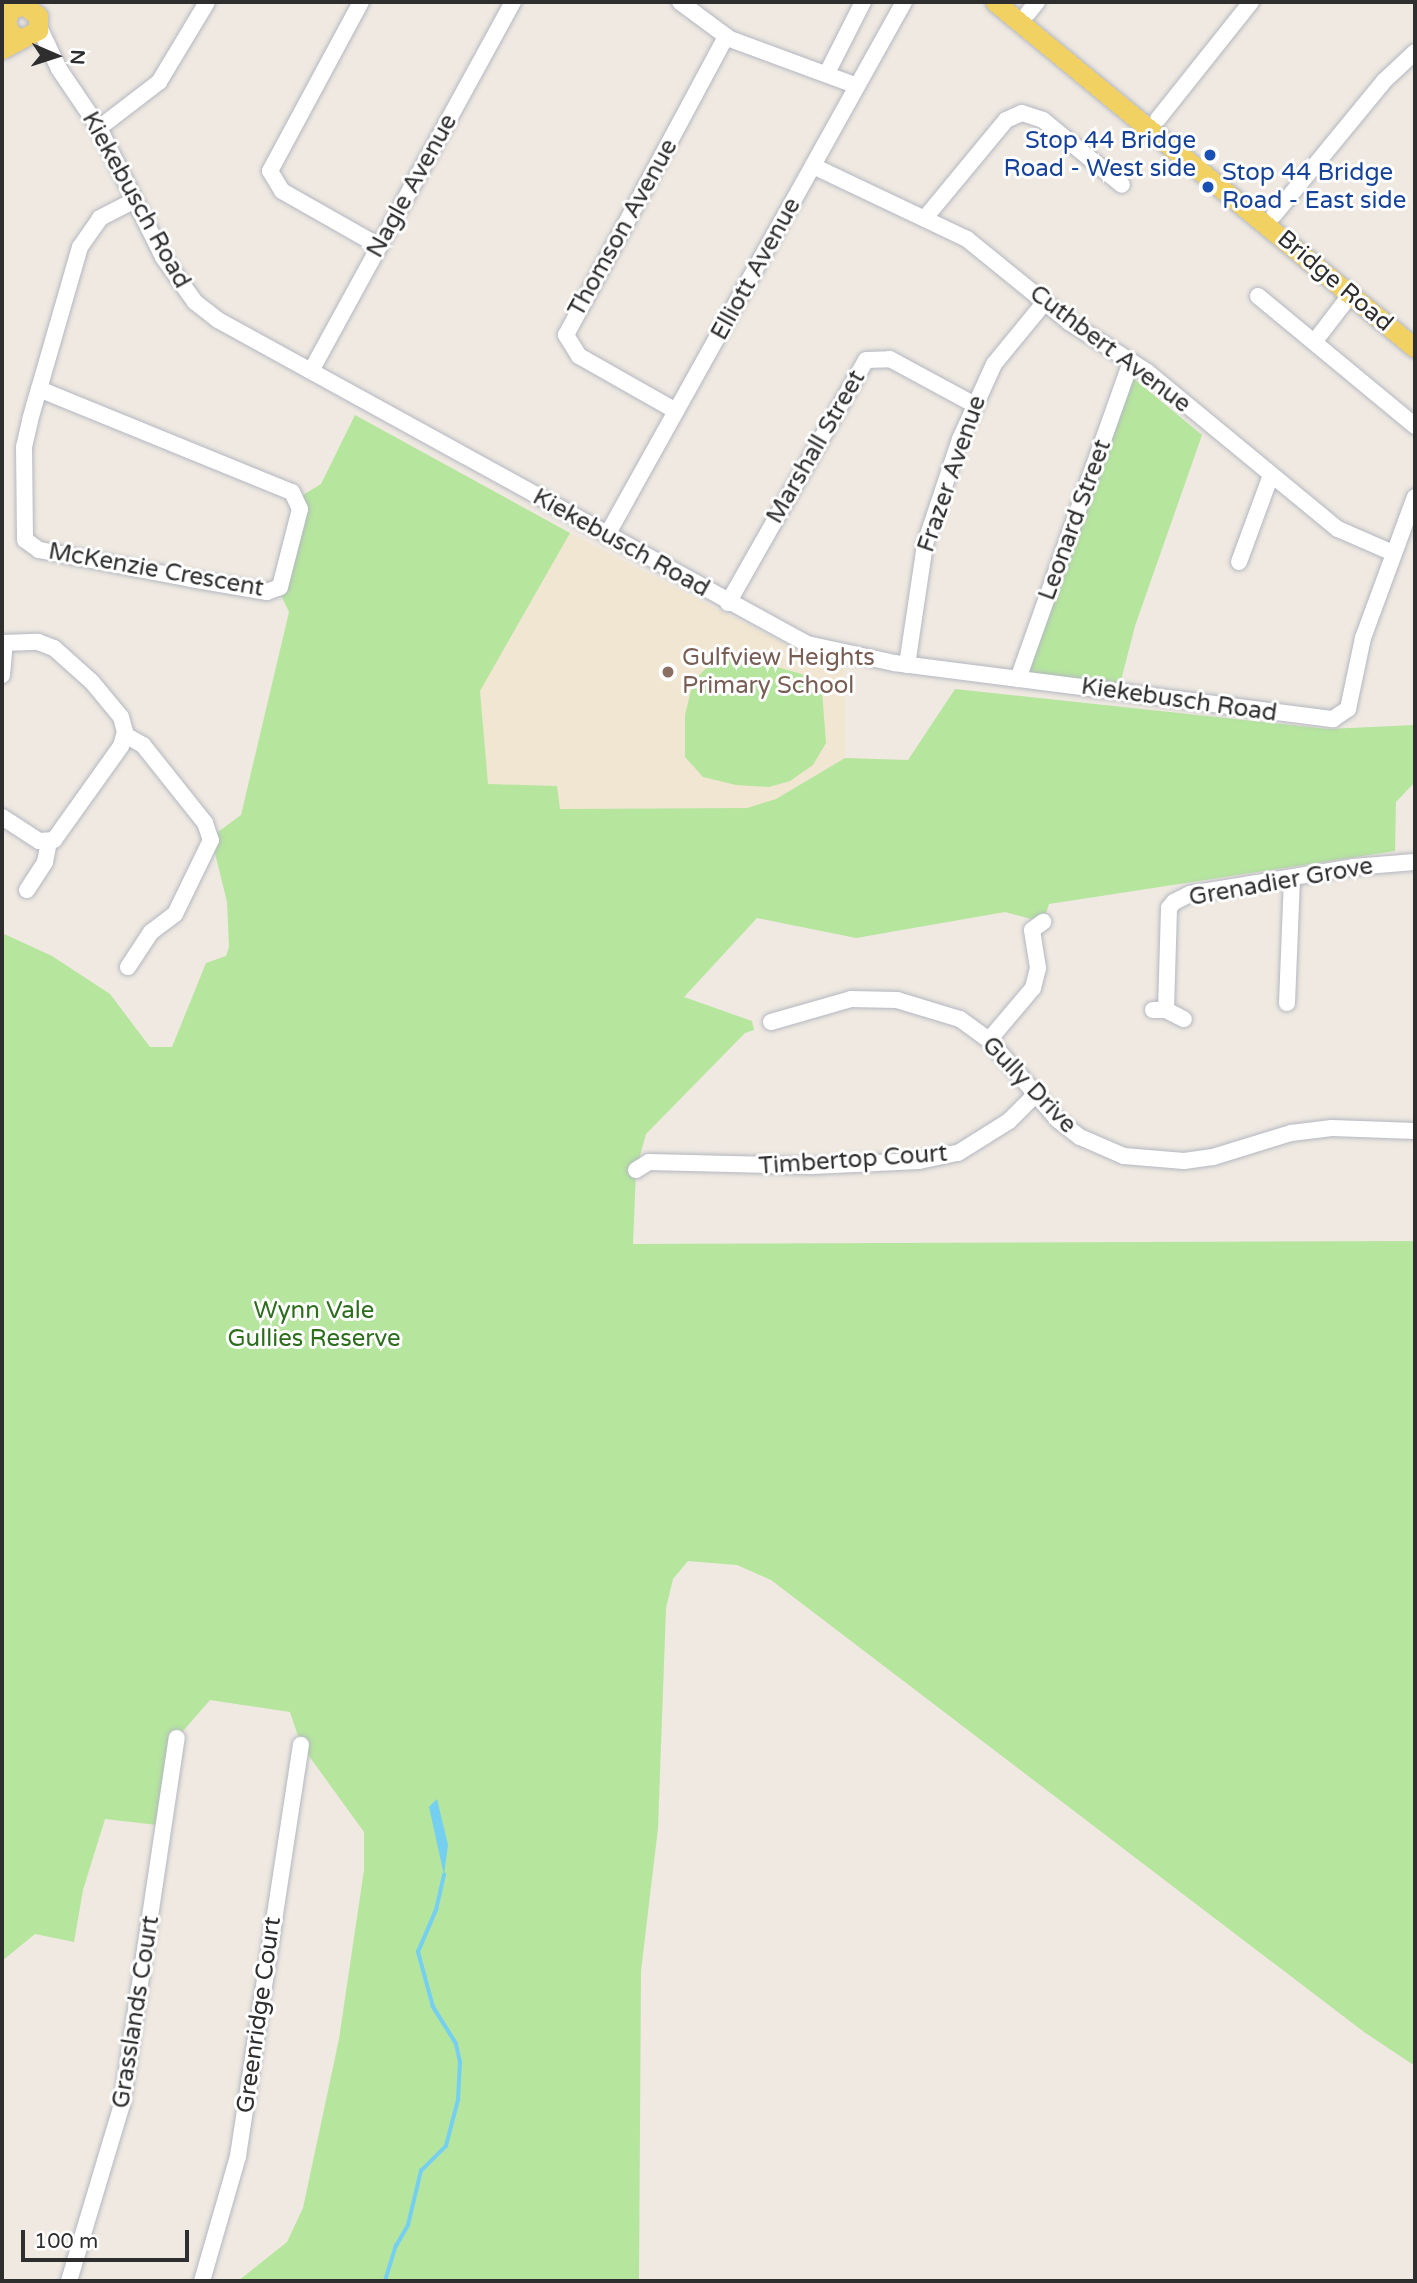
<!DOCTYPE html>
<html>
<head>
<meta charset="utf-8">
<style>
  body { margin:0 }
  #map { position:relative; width:1417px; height:2283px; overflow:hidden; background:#efe9e1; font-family:"Varela Round",sans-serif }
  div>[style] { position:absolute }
  .education>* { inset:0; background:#f0e6d1 }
  .green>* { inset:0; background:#b6e59e }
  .water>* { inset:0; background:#75cff0 }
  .stream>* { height:3.5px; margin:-1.75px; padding:0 1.75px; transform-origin:1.75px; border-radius:1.75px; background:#75cff0 }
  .roads { filter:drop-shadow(0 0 2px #b4b7c1) drop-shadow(0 0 2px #b4b7c1) }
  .minor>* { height:16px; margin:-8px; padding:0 8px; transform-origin:8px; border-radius:8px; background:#fff }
  .major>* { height:19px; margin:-9.5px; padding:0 9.5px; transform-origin:9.5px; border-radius:9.5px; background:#f2d163 }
  .dots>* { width:19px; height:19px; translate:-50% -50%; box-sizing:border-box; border:4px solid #fff; border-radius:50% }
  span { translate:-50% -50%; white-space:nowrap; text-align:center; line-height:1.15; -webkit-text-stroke:6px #fff; paint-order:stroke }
  .transit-label { font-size:24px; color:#164399 }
  .right { translate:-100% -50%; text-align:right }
  .left { translate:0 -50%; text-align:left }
  .street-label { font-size:24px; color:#2e2e2e }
  .education-label { font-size:24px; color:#785e54 }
  .park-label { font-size:24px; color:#2c6e1b }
  .frame { position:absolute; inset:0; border:4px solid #2e2e2e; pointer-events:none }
  .north { position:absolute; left:21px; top:21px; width:70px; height:70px; -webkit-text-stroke:5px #fff; paint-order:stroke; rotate:93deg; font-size:19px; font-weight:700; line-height:28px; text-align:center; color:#2e2e2e }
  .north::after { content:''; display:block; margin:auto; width:24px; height:32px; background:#2e2e2e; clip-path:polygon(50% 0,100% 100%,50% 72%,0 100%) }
  .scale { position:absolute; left:21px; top:2230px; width:168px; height:32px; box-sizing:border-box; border:4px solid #2e2e2e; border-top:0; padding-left:9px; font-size:21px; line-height:24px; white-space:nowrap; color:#2e2e2e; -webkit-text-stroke:5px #fff; paint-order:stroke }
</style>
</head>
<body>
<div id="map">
  <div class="education">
    <i style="clip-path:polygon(570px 533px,796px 650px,845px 666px,845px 758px,776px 799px,747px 808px,560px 809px,556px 786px,488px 785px,480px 691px)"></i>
  </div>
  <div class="green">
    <i style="clip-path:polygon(1127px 373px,1202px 435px,1135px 626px,1118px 692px,1018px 679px)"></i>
    <i style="clip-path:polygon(355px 415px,570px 533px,480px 691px,488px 784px,557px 786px,560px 809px,747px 808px,776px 799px,845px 758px,908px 760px,955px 689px,1328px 729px,1415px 725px,1415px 782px,1396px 802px,1395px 851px,1049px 904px,1043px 922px,1005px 912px,856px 938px,757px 918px,684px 997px,752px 1021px,754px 1030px,745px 1033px,646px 1134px,636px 1170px,633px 1244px,1415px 1241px,1415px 2066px,1364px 2032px,771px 1580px,737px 1565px,688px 1561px,673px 1579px,666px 1608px,658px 1828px,641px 1971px,639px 2281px,238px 2281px,287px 2242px,303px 2208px,339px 2039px,364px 1870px,364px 1832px,301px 1745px,290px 1712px,210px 1700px,177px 1738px,166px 1826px,105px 1819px,83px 1890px,74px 1942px,35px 1934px,2px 1961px,2px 933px,52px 956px,110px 994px,150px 1047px,172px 1047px,206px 963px,226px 956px,229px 947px,227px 902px,211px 837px,241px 815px,289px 612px,278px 589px,298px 498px,321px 484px)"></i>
    <i style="clip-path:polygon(735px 655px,805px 675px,822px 691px,826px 743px,813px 765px,790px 781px,769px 787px,736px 785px,703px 777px,685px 757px,685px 715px,693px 682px,709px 665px)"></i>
  </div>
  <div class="water">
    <i style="clip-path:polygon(437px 1799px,448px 1845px,444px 1875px,429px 1807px)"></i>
  </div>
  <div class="stream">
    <i style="left:385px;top:2281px;width:37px;rotate:-73deg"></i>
    <i style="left:396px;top:2246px;width:24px;rotate:-60deg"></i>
    <i style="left:408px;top:2225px;width:56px;rotate:-76.5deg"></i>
    <i style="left:421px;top:2171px;width:35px;rotate:-45deg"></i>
    <i style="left:446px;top:2146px;width:48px;rotate:-75.4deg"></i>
    <i style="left:458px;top:2100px;width:38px;rotate:-87deg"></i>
    <i style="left:460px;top:2062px;width:18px;rotate:-103deg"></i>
    <i style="left:456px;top:2044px;width:44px;rotate:-121.9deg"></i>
    <i style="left:433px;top:2007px;width:57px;rotate:-105.3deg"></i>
    <i style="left:418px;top:1952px;width:46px;rotate:-66.8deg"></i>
    <i style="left:436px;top:1910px;width:36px;rotate:-77deg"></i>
  </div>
  <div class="roads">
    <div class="minor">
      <i style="left:361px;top:2px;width:192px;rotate:118.3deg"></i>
      <i style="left:270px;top:171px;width:23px;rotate:59deg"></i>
      <i style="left:282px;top:191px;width:112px;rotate:29.6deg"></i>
      <i style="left:680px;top:2px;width:62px;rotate:36.5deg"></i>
      <i style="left:730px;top:39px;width:135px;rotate:20.3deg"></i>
      <i style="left:1028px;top:13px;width:14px;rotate:-51deg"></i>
      <i style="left:39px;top:27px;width:47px;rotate:64.5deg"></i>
      <i style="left:59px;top:69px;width:71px;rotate:55.9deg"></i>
      <i style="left:99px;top:128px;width:144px;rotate:63.6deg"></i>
      <i style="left:163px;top:257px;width:55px;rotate:54.6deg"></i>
      <i style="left:195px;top:302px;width:29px;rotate:38deg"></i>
      <i style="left:218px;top:320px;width:672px;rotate:28.81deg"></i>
      <i style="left:807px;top:644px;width:89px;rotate:12.3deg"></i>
      <i style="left:894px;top:663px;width:443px;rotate:7.3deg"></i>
      <i style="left:1333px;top:719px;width:18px;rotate:-34deg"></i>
      <i style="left:1348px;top:709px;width:73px;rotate:-78.1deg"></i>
      <i style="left:1363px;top:638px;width:150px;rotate:-69.8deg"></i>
      <i style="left:827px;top:73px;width:80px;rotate:-63.1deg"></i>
      <i style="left:1158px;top:119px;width:149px;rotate:-51.5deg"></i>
      <i style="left:99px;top:128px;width:76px;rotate:-37.5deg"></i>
      <i style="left:159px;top:82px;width:93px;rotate:-59deg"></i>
      <i style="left:813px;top:166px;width:170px;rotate:25.4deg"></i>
      <i style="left:967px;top:239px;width:132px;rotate:39.1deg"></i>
      <i style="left:1069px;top:322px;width:91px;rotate:32.5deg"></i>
      <i style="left:1146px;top:371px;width:249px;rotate:39.5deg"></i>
      <i style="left:1338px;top:529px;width:60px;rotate:23.6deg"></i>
      <i style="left:1274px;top:215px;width:173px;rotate:-50.6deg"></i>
      <i style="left:1384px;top:81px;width:42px;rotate:-43.1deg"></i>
      <i style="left:925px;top:218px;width:127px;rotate:-50.4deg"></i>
      <i style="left:1006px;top:120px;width:17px;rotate:-24deg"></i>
      <i style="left:1022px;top:113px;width:22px;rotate:18deg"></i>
      <i style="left:1043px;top:120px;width:102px;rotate:39.4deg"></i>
      <i style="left:1258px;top:296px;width:204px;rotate:39.6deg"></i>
      <i style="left:1315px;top:341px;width:59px;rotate:-52.5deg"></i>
      <i style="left:311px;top:371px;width:421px;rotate:-61.3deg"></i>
      <i style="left:39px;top:389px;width:273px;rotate:22.2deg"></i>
      <i style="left:292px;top:492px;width:19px;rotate:65deg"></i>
      <i style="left:300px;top:509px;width:81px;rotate:104.4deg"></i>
      <i style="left:280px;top:587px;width:14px;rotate:159deg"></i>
      <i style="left:267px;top:592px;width:77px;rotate:-170.3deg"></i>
      <i style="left:191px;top:579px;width:155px;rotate:-169.2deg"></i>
      <i style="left:39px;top:550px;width:17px;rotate:-144deg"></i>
      <i style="left:25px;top:540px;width:93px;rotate:-90.6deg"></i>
      <i style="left:24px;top:447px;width:28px;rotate:-77deg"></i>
      <i style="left:30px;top:420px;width:32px;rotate:-74deg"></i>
      <i style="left:39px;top:389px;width:148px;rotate:-73.9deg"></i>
      <i style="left:80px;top:247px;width:35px;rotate:-55deg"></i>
      <i style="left:100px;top:218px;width:39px;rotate:-27deg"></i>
      <i style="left:676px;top:411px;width:112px;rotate:-150.4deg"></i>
      <i style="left:579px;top:356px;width:25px;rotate:-122deg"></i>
      <i style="left:566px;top:335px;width:339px;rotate:-61.8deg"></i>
      <i style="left:607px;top:535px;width:610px;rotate:-60.87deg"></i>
      <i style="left:1239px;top:562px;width:93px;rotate:-69.8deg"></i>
      <i style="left:728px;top:603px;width:279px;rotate:-60.4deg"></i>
      <i style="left:866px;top:360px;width:24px;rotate:-2deg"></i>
      <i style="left:890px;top:359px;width:97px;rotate:28.4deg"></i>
      <i style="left:2px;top:643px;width:36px;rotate:-2deg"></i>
      <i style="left:38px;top:642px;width:17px;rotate:21deg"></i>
      <i style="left:54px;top:648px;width:51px;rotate:41.8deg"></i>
      <i style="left:92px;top:682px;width:45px;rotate:50.4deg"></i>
      <i style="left:121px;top:717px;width:16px;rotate:75deg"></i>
      <i style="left:125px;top:732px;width:15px;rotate:106deg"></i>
      <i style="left:121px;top:746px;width:115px;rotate:125.5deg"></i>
      <i style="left:54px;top:840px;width:15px;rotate:176deg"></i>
      <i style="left:39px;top:841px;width:44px;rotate:-147deg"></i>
      <i style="left:907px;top:665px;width:122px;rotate:-81.5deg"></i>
      <i style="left:925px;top:544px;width:111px;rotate:-71.6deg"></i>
      <i style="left:960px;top:439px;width:82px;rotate:-65.6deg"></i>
      <i style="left:994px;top:364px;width:80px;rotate:-50.6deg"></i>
      <i style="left:2px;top:675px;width:32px;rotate:-85deg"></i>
      <i style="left:1018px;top:679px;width:337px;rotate:-70.4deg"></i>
      <i style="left:125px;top:735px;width:21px;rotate:29deg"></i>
      <i style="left:143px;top:745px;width:100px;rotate:51.5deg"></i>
      <i style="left:205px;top:823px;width:18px;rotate:71deg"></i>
      <i style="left:211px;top:840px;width:82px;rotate:115.9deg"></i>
      <i style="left:175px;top:914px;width:30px;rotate:143deg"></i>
      <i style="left:151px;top:932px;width:42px;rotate:123.3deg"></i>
      <i style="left:27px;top:890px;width:33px;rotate:-57deg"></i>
      <i style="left:45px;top:862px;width:21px;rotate:-79deg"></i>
      <i style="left:1287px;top:1003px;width:124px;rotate:-87.7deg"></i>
      <i style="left:1153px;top:1010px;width:13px"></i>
      <i style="left:1166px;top:1010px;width:20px;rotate:27deg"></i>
      <i style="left:1166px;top:1010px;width:102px;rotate:-88.3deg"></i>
      <i style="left:1169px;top:908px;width:8px;rotate:-50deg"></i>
      <i style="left:1174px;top:902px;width:18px;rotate:-27deg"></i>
      <i style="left:1190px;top:894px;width:165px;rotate:-9.4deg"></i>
      <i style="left:1353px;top:867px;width:62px;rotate:-4.6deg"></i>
      <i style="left:771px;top:1022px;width:83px;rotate:-16deg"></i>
      <i style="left:851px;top:999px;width:46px;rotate:1.2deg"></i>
      <i style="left:897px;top:1000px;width:66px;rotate:16.8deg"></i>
      <i style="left:960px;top:1019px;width:36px;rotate:36deg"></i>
      <i style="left:989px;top:1040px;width:106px;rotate:49.2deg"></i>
      <i style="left:1058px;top:1120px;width:28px;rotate:38deg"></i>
      <i style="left:1080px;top:1137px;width:48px;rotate:23.4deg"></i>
      <i style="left:1124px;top:1156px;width:60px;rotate:4.8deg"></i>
      <i style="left:1184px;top:1161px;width:29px;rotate:-8deg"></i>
      <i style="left:1213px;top:1157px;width:82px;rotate:-17.1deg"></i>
      <i style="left:1291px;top:1133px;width:41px;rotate:-7deg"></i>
      <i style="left:1332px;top:1128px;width:83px;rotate:2.1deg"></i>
      <i style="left:989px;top:1040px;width:68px;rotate:-49.8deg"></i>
      <i style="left:1033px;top:988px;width:21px;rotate:-76deg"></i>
      <i style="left:1038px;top:968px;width:38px;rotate:-99deg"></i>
      <i style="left:1032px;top:930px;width:14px;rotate:-36deg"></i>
      <i style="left:636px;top:1170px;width:15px;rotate:-32deg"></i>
      <i style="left:649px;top:1162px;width:163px;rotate:1.4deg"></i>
      <i style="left:812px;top:1166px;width:107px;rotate:-2.7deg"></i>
      <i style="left:919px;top:1161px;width:40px;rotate:-12deg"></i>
      <i style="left:958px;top:1153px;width:60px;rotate:-32.1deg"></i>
      <i style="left:1009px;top:1121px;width:38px;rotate:-45deg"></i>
      <i style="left:69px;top:2281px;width:185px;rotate:-73.3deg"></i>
      <i style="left:122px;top:2104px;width:370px;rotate:-81.5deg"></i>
      <i style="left:202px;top:2281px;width:130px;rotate:-73.9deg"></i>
      <i style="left:238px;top:2156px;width:416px;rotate:-81.3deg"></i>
    </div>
    <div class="major">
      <i style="left:995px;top:2px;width:544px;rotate:39.48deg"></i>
      <i style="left:2px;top:49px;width:41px;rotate:-27.8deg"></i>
      <i style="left:38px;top:30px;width:14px;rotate:-90deg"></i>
      <i style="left:38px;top:16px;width:18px;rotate:-142deg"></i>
      <i style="left:24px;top:5px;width:14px;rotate:163deg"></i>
      <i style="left:11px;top:9px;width:13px;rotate:113deg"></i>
      <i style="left:6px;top:21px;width:13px;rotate:72deg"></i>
      <i style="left:10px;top:33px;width:10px;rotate:29deg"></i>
    </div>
  </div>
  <div class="dots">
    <i style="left:1210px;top:155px;background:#1a4fb4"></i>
    <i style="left:1208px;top:187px;background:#1a4fb4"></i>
    <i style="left:668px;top:672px;background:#8d6e63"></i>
  </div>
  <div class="transit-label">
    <span class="right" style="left:1196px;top:155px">Stop 44 Bridge<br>Road - West side</span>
    <span class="left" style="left:1222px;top:187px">Stop 44 Bridge<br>Road - East side</span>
  </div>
  <div class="street-label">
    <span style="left:412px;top:186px;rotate:-61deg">Nagle Avenue</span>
    <span style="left:136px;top:200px;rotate:61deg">Kiekebusch Road</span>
    <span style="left:623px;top:228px;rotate:-61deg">Thomson Avenue</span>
    <span style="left:756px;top:269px;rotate:-61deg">Elliott Avenue</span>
    <span style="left:1335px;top:281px;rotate:40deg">Bridge Road</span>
    <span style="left:1110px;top:349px;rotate:37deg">Cuthbert Avenue</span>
    <span style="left:816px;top:447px;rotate:-60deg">Marshall Street</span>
    <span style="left:952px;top:474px;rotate:-71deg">Frazer Avenue</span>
    <span style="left:1075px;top:520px;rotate:-70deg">Leonard Street</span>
    <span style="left:621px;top:543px;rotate:29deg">Kiekebusch Road</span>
    <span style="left:156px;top:570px;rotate:10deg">McKenzie Crescent</span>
    <span style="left:1179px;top:700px;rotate:8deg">Kiekebusch Road</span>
    <span style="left:1281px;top:882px;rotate:-10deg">Grenadier Grove</span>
    <span style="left:1029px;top:1085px;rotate:46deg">Gully Drive</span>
    <span style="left:853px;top:1160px;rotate:-4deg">Timbertop Court</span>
    <span style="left:136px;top:2012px;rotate:-81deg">Grasslands Court</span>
    <span style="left:259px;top:2015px;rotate:-82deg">Greenridge Court</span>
  </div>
  <div class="education-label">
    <span class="left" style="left:682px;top:672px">Gulfview Heights<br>Primary School</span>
  </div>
  <div class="park-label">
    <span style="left:314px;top:1325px">Wynn Vale<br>Gullies Reserve</span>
  </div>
  <div class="frame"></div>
  <div class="north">N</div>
  <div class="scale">100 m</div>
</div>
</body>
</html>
